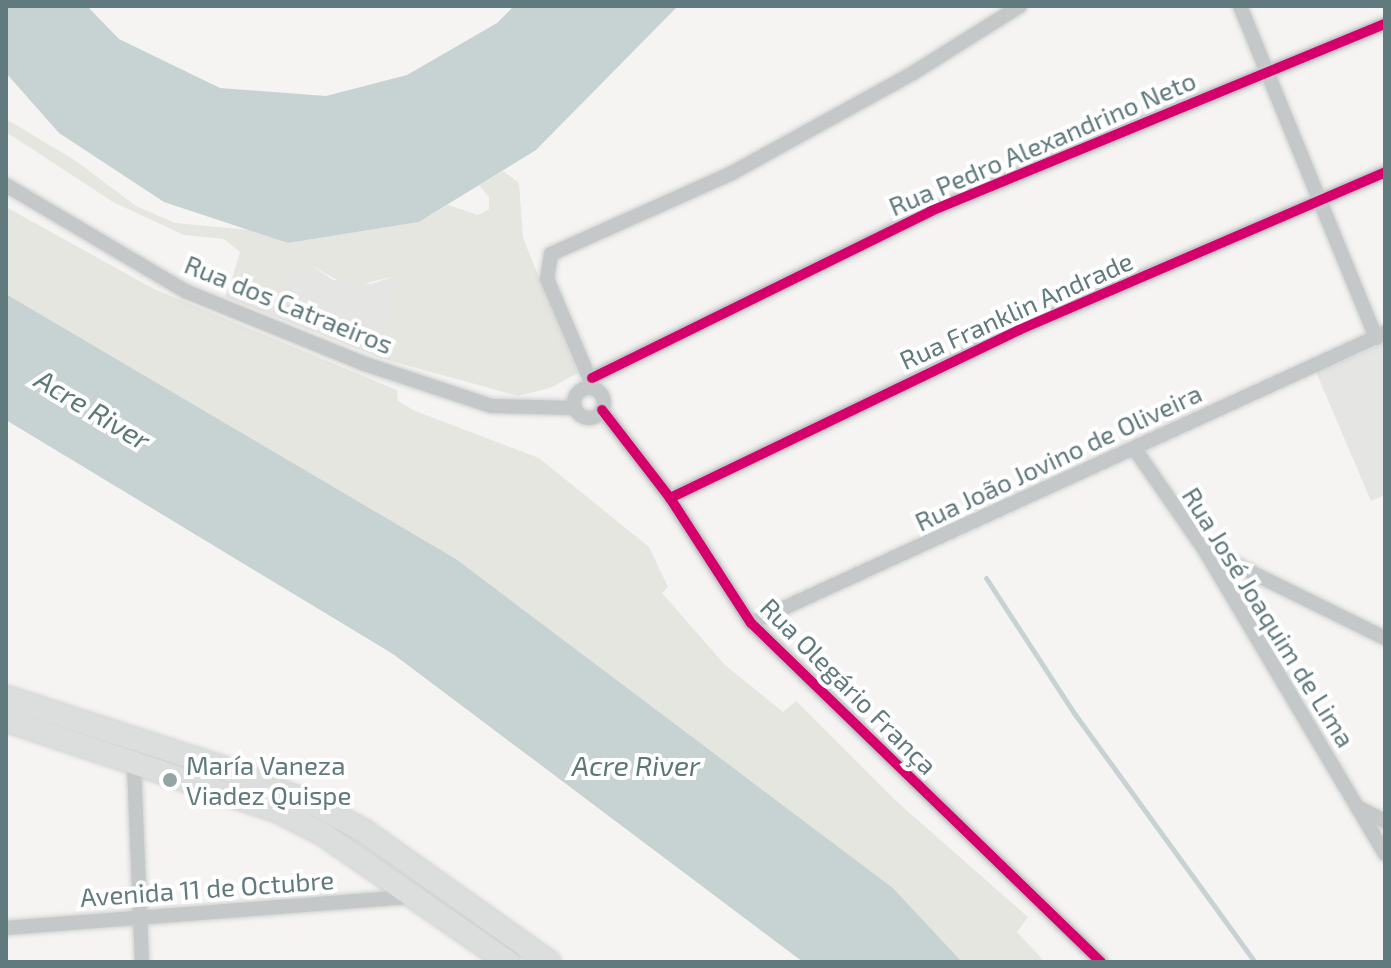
<!DOCTYPE html>
<html>
<head>
<meta charset="utf-8">
<style>
  body { margin:0 }
  #map { position:relative; width:1391px; height:968px; overflow:hidden; background:#f5f4f3; font-family:"Exo 2",sans-serif }
  div>[style] { position:absolute }
  .built>* { inset:0; background:#e5e5e4 }
  .green>* { inset:0; background:#e5e6e0 }
  .water>* { inset:0; background:#c7d3d2 }
  .stream>* { height:5px; margin:-2.5px; padding:0 2.5px; transform-origin:2.5px; border-radius:2.5px; background:#c7d3d2 }
  .roads { filter:drop-shadow(0 0 2px #d0d1d0) drop-shadow(0 0 2px #d0d1d0) }
  .minor>* { height:14px; margin:-7px; padding:0 7px; transform-origin:7px; border-radius:7px; background:#c5c8c8 }
  .minor>.ring { margin:-7px; padding:0; box-sizing:content-box; background:none; border:14px solid #c5c8c8; border-radius:50% }
  .primary>* { height:22px; margin:-11px; padding:0 11px; transform-origin:11px; border-radius:11px; background:#dcdddd }
  .cycleway>* { height:10px; margin:-5px; padding:0 5px; transform-origin:5px; border-radius:5px; background:#d6006c }
  .dots>* { width:22px; height:22px; translate:-50% -50%; box-sizing:border-box; border:4px solid #fff; border-radius:50% }
  span { translate:-50% -50%; white-space:nowrap; text-align:center; line-height:1.15; -webkit-text-stroke:8px #fff; paint-order:stroke }
  .street-label { font-size:26px; color:#617a7d }
  .poi-label { font-size:26px; color:#617a7d }
  .left { translate:0 -50%; text-align:left }
  .water-label { font-size:28px; color:#5b7876; font-style:italic }
  .frame { position:absolute; inset:0; border:8px solid #617a7d; pointer-events:none }
</style>
</head>
<body>
<div id="map">
  <div class="built">
    <i style="clip-path:polygon(312px 266px,333px 280px,371px 284px,396px 276px,402px 290px,394px 291px,380px 358px,225px 297px,231px 282px,237px 297px,266px 292px)"></i>
    <i style="clip-path:polygon(1385px 343px,1385px 495px,1371px 501px,1316px 372px)"></i>
  </div>
  <div class="green">
    <i style="clip-path:polygon(6px 119px,76px 161px,136px 206px,175px 223px,250px 230px,288px 243px,419px 222px,448px 205px,478px 215px,489px 209px,489px 197px,479px 185px,503px 171px,519px 183px,523px 238px,578px 373px,550px 388px,518px 396px,380px 358px,394px 290px,401px 289px,396px 276px,350px 287px,312px 266px,266px 292px,237px 297px,231px 282px,240px 252px,224px 239px,184px 235px,113px 202px,6px 132px)"></i>
    <i style="clip-path:polygon(6px 207px,154px 289px,397px 390px,398px 401px,415px 411px,539px 458px,649px 547px,668px 587px,662px 593px,725px 665px,783px 712px,796px 701px,896px 801px,1028px 917px,1017px 932px,1045px 962px,962px 962px,893px 888px,456px 559px,6px 294px)"></i>
  </div>
  <div class="water">
    <i style="clip-path:polygon(6px 6px,87px 6px,119px 39px,220px 88px,326px 96px,407px 75px,497px 23px,514px 6px,678px 6px,536px 150px,419px 222px,288px 243px,164px 202px,59px 133px,6px 73px)"></i>
    <i style="clip-path:polygon(6px 294px,456px 559px,893px 888px,962px 962px,803px 962px,393px 654px,6px 420px)"></i>
  </div>
  <div class="stream">
    <i style="left:986px;top:578px;width:161px;rotate:56.9deg"></i>
    <i style="left:1074px;top:713px;width:308px;rotate:54deg"></i>
  </div>
  <div class="roads">
    <div class="minor">
      <i style="left:1240px;top:6px;width:359px;rotate:67.7deg"></i>
      <i style="left:6px;top:185px;width:208px;rotate:30.6deg"></i>
      <i style="left:185px;top:291px;width:191px;rotate:22.1deg"></i>
      <i style="left:362px;top:363px;width:136px;rotate:18.4deg"></i>
      <i style="left:491px;top:406px;width:84px;rotate:1.4deg"></i>
      <i style="left:592px;top:378px;width:378px;rotate:-26.2deg"></i>
      <i style="left:931px;top:211px;width:491px;rotate:-22.4deg"></i>
      <i class="ring" style="left:574px;top:388px;width:16px;height:16px"></i>
      <i style="left:594px;top:389px;width:120px;rotate:-113.1deg"></i>
      <i style="left:547px;top:279px;width:25px;rotate:-81deg"></i>
      <i style="left:551px;top:254px;width:198px;rotate:-24.1deg"></i>
      <i style="left:732px;top:173px;width:207px;rotate:-28.9deg"></i>
      <i style="left:913px;top:73px;width:126px;rotate:-32.1deg"></i>
      <i style="left:602px;top:410px;width:111px;rotate:52.3deg"></i>
      <i style="left:670px;top:498px;width:149px;rotate:57.1deg"></i>
      <i style="left:751px;top:623px;width:487px;rotate:44.1deg"></i>
      <i style="left:1134px;top:448px;width:123px;rotate:55.3deg"></i>
      <i style="left:1204px;top:549px;width:355px;rotate:59.3deg"></i>
      <i style="left:670px;top:498px;width:387px;rotate:-25.7deg"></i>
      <i style="left:1019px;top:330px;width:399px;rotate:-23.3deg"></i>
      <i style="left:1204px;top:549px;width:202px;rotate:26.2deg"></i>
      <i style="left:751px;top:623px;width:697px;rotate:-24.58deg"></i>
      <i style="left:134px;top:765px;width:197px;rotate:87.7deg"></i>
      <i style="left:1357px;top:807px;width:31px;rotate:27deg"></i>
      <i style="left:6px;top:928px;width:406px;rotate:-4.4deg"></i>
    </div>
    <div class="primary">
      <i style="left:6px;top:697px;width:225px;rotate:18.1deg"></i>
      <i style="left:220px;top:767px;width:103px;rotate:21.6deg"></i>
      <i style="left:316px;top:805px;width:55px;rotate:28.4deg"></i>
      <i style="left:364px;top:831px;width:227px;rotate:35.3deg"></i>
      <i style="left:6px;top:720px;width:287px;rotate:18.5deg"></i>
      <i style="left:278px;top:811px;width:51px;rotate:27.1deg"></i>
      <i style="left:323px;top:834px;width:225px;rotate:34.7deg"></i>
    </div>
  </div>
  <div class="cycleway">
    <i style="left:592px;top:378px;width:378px;rotate:-26.2deg"></i>
    <i style="left:931px;top:211px;width:491px;rotate:-22.4deg"></i>
    <i style="left:602px;top:410px;width:111px;rotate:52.3deg"></i>
    <i style="left:670px;top:498px;width:149px;rotate:57.1deg"></i>
    <i style="left:751px;top:623px;width:487px;rotate:44.1deg"></i>
    <i style="left:670px;top:498px;width:387px;rotate:-25.7deg"></i>
    <i style="left:1019px;top:330px;width:399px;rotate:-23.3deg"></i>
  </div>
  <div class="dots">
    <i style="left:170px;top:780px;background:#95a5a6"></i>
  </div>
  <div class="street-label">
    <span style="left:1042px;top:143px;rotate:-23deg">Rua Pedro Alexandrino Neto</span>
    <span style="left:289px;top:304px;rotate:22deg">Rua dos Catraeiros</span>
    <span style="left:1016px;top:310px;rotate:-24deg">Rua Franklin Andrade</span>
    <span style="left:1058px;top:457px;rotate:-25deg">Rua João Jovino de Oliveira</span>
    <span style="left:1269px;top:617px;rotate:58deg">Rua José Joaquim de Lima</span>
    <span style="left:849px;top:686px;rotate:45deg">Rua Olegário França</span>
    <span style="left:207px;top:888px;rotate:-4deg">Avenida 11 de Octubre</span>
  </div>
  <div class="poi-label">
    <span class="left" style="left:186px;top:780px">María Vaneza<br>Viadez Quispe</span>
  </div>
  <div class="water-label">
    <span style="left:93px;top:409px;rotate:31deg">Acre River</span>
    <span style="left:636px;top:765px">Acre River</span>
  </div>
  <div class="frame"></div>
</div>
</body>
</html>
